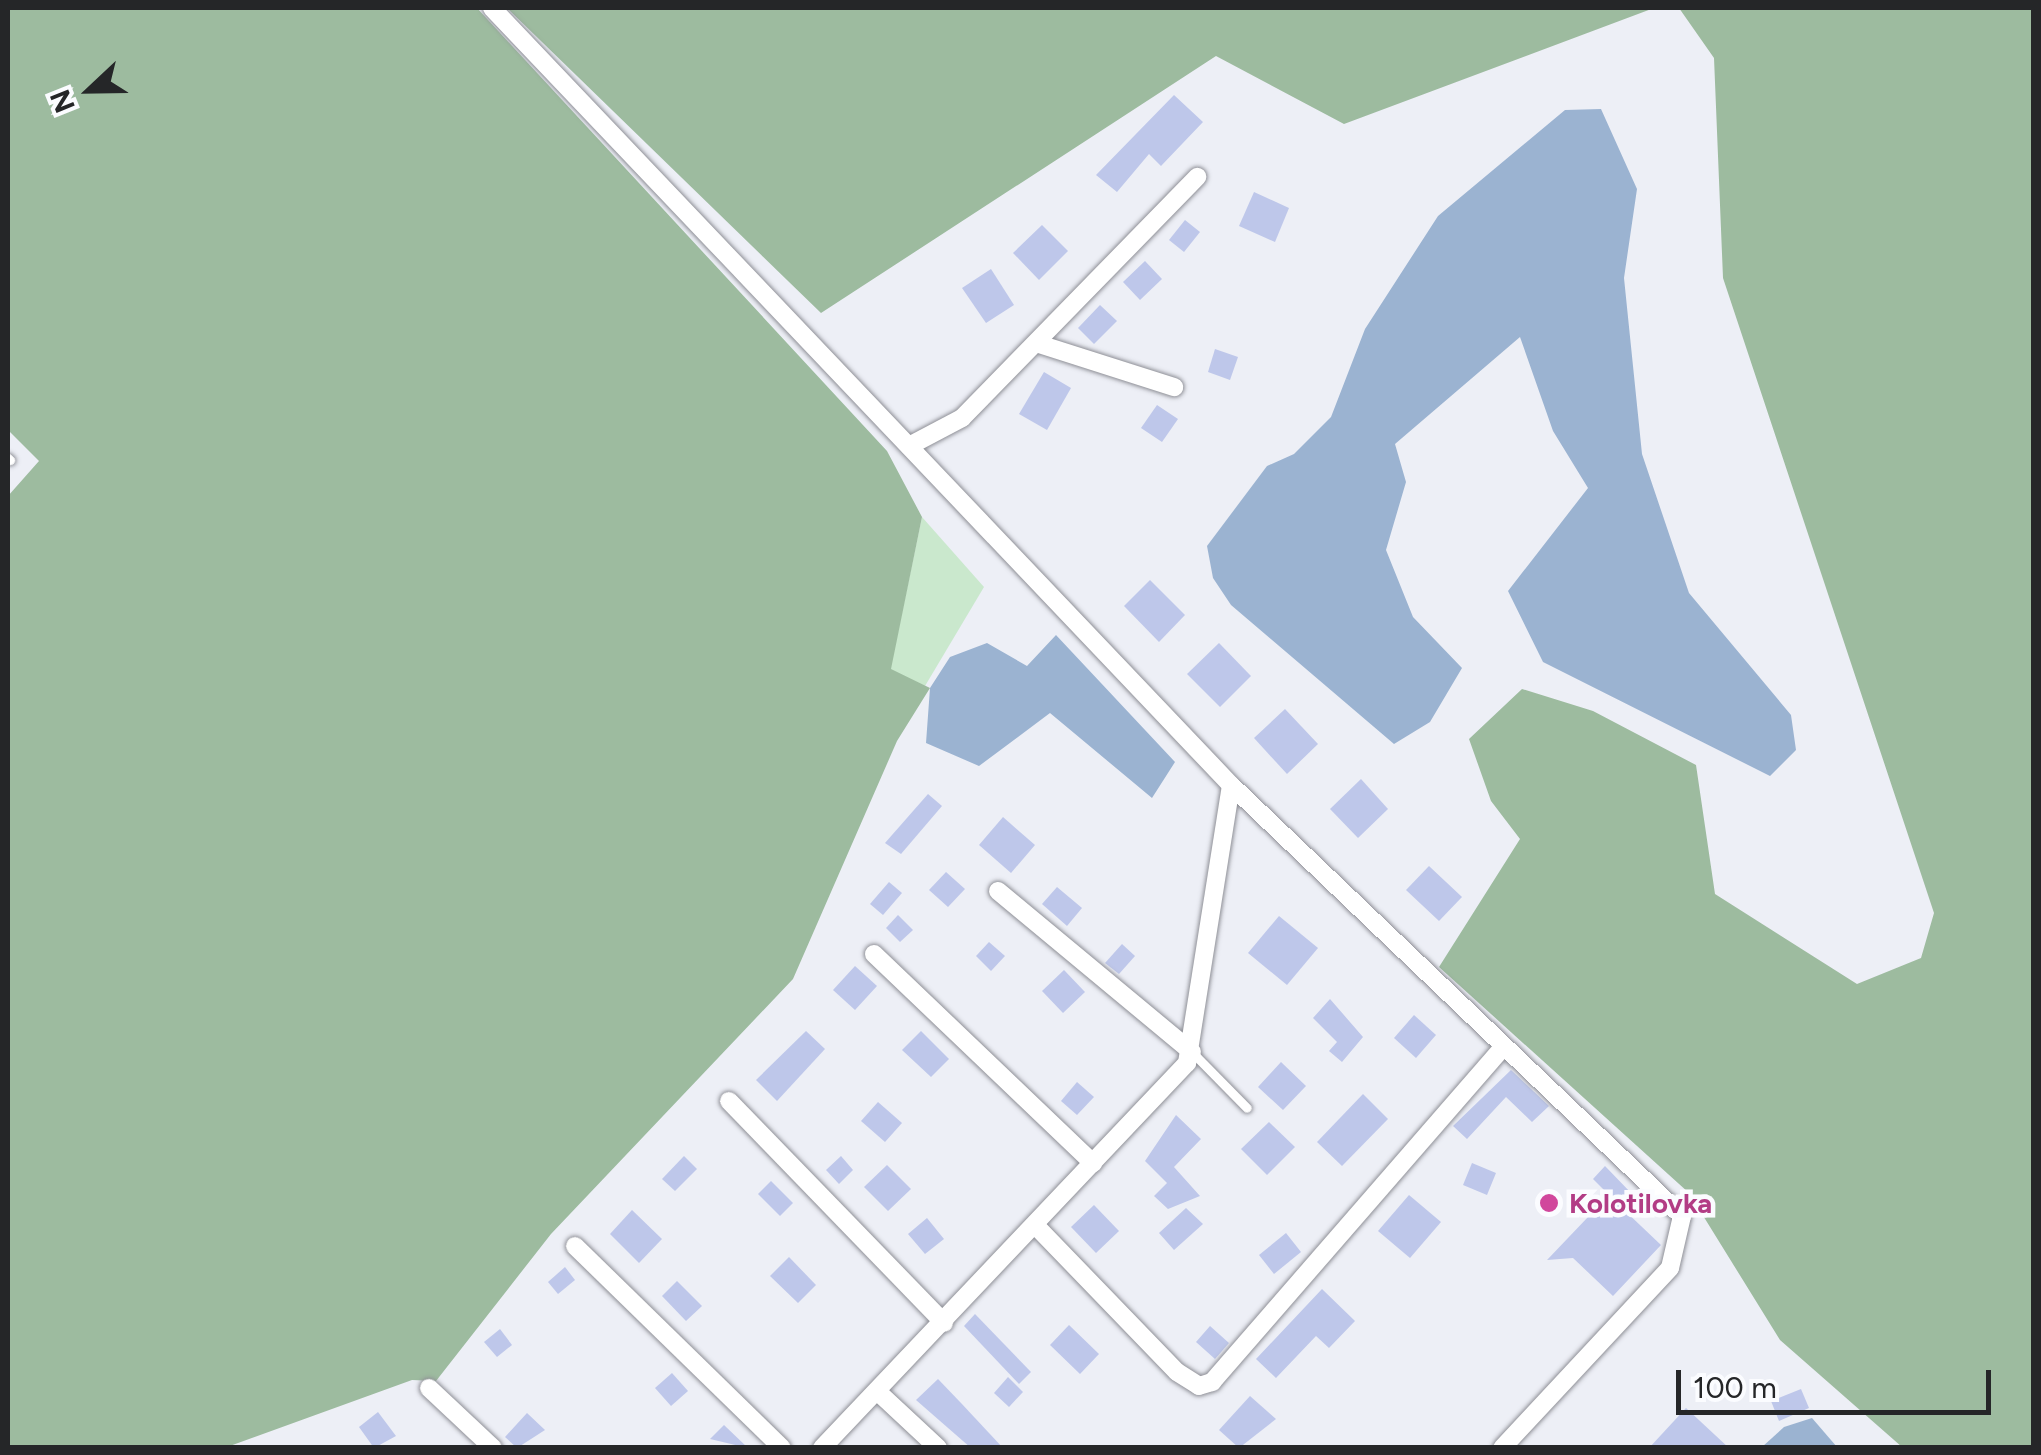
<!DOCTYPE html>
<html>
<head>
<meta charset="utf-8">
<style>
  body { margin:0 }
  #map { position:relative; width:2041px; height:1455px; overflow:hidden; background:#edeff6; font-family:Figtree,sans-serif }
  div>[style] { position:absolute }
  .green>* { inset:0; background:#cae8cd }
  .forest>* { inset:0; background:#9dbb9f }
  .water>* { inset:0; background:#9bb3d1 }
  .building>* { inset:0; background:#bec7ea }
  .roads { filter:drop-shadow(0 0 2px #8e8f96) drop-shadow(0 0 2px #8e8f96) }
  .lane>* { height:9px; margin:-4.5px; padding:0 4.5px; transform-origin:4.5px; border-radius:4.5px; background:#fff }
  .street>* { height:18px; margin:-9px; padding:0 9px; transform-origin:9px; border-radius:9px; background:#fff }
  .dots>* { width:28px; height:28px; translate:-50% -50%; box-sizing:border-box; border:5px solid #fbfcff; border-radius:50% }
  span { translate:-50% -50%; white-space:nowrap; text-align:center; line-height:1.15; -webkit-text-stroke:9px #fbfcff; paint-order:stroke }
  .hotel-label { font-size:28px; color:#b23c85; font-weight:700 }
  .left { translate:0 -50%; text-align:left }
  .frame { position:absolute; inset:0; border:10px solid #252628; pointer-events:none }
  .north { position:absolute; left:40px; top:40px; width:100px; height:100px; -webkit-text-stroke:8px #fbfcff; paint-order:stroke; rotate:248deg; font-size:28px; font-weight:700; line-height:40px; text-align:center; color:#252628 }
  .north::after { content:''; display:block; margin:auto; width:35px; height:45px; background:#252628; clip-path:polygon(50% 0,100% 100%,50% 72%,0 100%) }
  .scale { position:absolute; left:1676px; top:1370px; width:315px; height:45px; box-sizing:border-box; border:5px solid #252628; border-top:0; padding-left:12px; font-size:30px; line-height:35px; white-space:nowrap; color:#252628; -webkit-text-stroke:8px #fbfcff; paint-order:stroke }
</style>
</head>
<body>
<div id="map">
  <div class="green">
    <i style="clip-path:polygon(922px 517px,984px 587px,925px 686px,890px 670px)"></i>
  </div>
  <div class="forest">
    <i style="clip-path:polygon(8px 8px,477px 8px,887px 451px,922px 517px,891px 669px,930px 688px,897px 741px,793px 979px,551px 1234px,436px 1381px,412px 1380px,227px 1447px,8px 1447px,8px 496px,39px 461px,8px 430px)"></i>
    <i style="clip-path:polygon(507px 8px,1654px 8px,1344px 124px,1216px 56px,821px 313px)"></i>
    <i style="clip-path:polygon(1679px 8px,2033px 8px,2033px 1447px,1902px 1447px,1780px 1340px,1689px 1193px,1439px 967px,1520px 839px,1491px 801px,1469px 739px,1522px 689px,1593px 711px,1696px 765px,1715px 894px,1857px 984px,1921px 958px,1934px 913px,1723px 278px,1714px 58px)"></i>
  </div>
  <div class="water">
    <i style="clip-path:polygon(1601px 109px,1637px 189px,1624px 278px,1642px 454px,1689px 593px,1791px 715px,1796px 750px,1770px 776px,1543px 662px,1508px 591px,1588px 488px,1553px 431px,1520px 337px,1395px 444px,1406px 482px,1386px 550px,1413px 617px,1462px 668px,1430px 722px,1394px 744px,1231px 605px,1213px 578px,1207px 546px,1267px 466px,1294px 454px,1331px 417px,1365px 329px,1438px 216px,1565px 110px)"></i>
    <i style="clip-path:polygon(1056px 635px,1175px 762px,1152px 798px,1050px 713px,979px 766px,926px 743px,930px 688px,950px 657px,987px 643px,1027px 666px)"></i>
    <i style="clip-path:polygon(1812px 1418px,1837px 1447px,1762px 1447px,1784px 1427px)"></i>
  </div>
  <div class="building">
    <i style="clip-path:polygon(1174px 95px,1203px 122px,1161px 166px,1149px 154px,1117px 192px,1096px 175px)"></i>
    <i style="clip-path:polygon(1254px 192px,1289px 208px,1275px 242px,1239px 226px)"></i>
    <i style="clip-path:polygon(1185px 220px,1200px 232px,1184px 252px,1169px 240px)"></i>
    <i style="clip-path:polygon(1042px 225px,1068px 251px,1039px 280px,1013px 253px)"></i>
    <i style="clip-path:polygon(1145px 261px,1162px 279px,1140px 300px,1123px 282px)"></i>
    <i style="clip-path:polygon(991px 269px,1014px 305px,986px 323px,962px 288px)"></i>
    <i style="clip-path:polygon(1100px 305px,1117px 321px,1094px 344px,1078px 328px)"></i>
    <i style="clip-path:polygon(1215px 349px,1238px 357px,1230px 380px,1208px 372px)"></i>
    <i style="clip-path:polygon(1044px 372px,1071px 388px,1047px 430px,1019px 414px)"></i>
    <i style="clip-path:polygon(1157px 405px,1178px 419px,1162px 442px,1141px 428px)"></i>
    <i style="clip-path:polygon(1150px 580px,1185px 615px,1159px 642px,1124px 606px)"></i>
    <i style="clip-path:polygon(1219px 643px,1251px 676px,1220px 707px,1187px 674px)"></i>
    <i style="clip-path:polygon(1285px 709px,1318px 744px,1287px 774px,1254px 738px)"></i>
    <i style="clip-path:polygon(1361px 779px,1388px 809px,1358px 838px,1330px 809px)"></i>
    <i style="clip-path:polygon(928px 794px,942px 806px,901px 854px,885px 843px)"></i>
    <i style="clip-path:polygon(1003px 817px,1035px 845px,1011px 873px,979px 845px)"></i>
    <i style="clip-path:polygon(1429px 866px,1462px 897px,1439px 921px,1406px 890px)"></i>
    <i style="clip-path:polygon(946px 872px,965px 889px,948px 907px,929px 890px)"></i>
    <i style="clip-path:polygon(889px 882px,902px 893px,883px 915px,870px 904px)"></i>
    <i style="clip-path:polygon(1057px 887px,1082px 908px,1067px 926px,1042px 904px)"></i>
    <i style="clip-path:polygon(898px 915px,913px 930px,900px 942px,886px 928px)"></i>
    <i style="clip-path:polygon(1279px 916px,1318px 948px,1287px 985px,1248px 953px)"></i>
    <i style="clip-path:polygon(989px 942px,1005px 956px,991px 971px,976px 956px)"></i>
    <i style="clip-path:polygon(1122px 944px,1135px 956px,1119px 974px,1105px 963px)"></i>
    <i style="clip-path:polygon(855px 966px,877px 986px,855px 1010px,833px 990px)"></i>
    <i style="clip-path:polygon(1064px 970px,1085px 992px,1063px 1013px,1042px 991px)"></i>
    <i style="clip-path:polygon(1330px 999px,1363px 1037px,1342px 1062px,1329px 1051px,1337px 1042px,1313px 1018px)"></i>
    <i style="clip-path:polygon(1414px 1015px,1436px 1035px,1416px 1058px,1394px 1038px)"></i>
    <i style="clip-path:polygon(806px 1031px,825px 1049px,777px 1101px,756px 1080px)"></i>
    <i style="clip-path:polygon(921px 1031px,949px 1059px,931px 1077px,902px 1050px)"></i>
    <i style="clip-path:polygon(1281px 1062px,1306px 1086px,1283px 1110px,1258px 1087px)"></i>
    <i style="clip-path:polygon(1511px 1070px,1549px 1106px,1532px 1122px,1506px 1097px,1467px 1139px,1453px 1126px)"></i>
    <i style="clip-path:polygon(1077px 1082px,1094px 1097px,1077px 1115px,1061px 1101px)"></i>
    <i style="clip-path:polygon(1363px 1094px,1388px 1119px,1342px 1166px,1317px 1142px)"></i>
    <i style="clip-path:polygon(878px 1102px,902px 1123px,885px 1142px,861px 1121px)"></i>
    <i style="clip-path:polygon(1176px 1115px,1201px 1139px,1174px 1167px,1200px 1196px,1168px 1209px,1154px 1196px,1167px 1183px,1145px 1161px)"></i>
    <i style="clip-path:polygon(1269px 1122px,1295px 1147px,1267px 1175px,1241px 1149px)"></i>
    <i style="clip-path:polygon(684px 1156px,697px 1169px,675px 1191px,662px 1179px)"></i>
    <i style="clip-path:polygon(841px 1156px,853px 1170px,839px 1184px,826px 1170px)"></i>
    <i style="clip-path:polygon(1472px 1163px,1496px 1173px,1487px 1195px,1463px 1185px)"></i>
    <i style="clip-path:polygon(887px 1165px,911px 1189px,888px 1211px,864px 1187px)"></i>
    <i style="clip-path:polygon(1605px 1166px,1633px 1195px,1621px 1207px,1661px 1245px,1613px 1296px,1573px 1258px,1547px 1260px,1609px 1195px,1593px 1179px)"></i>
    <i style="clip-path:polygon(771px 1181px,793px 1203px,780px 1216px,758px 1194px)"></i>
    <i style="clip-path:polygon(1409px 1195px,1441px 1222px,1410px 1258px,1378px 1231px)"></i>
    <i style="clip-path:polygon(1094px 1205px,1119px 1231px,1096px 1253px,1071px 1227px)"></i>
    <i style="clip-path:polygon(1186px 1208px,1203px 1224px,1174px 1250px,1159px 1233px)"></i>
    <i style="clip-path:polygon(632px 1210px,662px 1239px,639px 1263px,610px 1234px)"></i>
    <i style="clip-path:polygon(927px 1218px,944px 1239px,925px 1254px,908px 1234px)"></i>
    <i style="clip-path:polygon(1286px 1233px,1301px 1252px,1274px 1274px,1259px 1255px)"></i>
    <i style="clip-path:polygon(789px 1257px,816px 1285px,798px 1303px,770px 1276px)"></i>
    <i style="clip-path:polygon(565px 1267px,575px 1280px,558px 1294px,548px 1282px)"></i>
    <i style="clip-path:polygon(677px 1281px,702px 1306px,686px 1321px,662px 1296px)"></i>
    <i style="clip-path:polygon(1322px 1289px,1355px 1321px,1329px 1348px,1316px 1336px,1276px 1378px,1256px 1359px)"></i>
    <i style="clip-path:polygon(975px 1314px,1031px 1372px,1019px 1384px,964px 1326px)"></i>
    <i style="clip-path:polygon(1069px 1325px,1099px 1354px,1080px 1374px,1050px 1345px)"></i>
    <i style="clip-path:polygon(1210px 1326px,1229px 1343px,1215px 1359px,1196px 1342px)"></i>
    <i style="clip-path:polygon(500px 1329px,512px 1345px,497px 1357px,484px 1342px)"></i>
    <i style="clip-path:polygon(672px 1373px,688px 1391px,671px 1406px,655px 1388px)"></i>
    <i style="clip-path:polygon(1008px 1377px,1023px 1392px,1009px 1407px,994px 1393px)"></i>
    <i style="clip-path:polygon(938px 1379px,961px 1403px,1003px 1448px,971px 1448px,916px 1400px)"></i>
    <i style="clip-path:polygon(1801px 1389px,1809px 1408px,1779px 1421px,1771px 1401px)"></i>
    <i style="clip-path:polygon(1250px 1396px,1276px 1419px,1239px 1448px,1219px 1430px)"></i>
    <i style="clip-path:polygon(1686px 1408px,1729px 1448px,1649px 1448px)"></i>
    <i style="clip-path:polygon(378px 1412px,396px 1436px,374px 1448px,359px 1427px)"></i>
    <i style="clip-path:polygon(527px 1413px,545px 1430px,517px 1448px,505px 1437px)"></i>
    <i style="clip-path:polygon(724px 1425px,748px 1448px,710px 1439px)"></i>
  </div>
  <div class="roads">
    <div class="lane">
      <i style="left:8px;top:458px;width:3px;rotate:45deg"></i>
      <i style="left:1192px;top:1052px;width:78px;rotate:45.5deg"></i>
    </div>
    <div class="street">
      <i style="left:492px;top:8px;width:1072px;rotate:46.44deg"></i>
      <i style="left:1231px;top:785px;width:624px;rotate:43.7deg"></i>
      <i style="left:1682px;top:1216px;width:53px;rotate:103deg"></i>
      <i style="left:1670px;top:1268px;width:246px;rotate:133deg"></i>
      <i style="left:1039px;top:344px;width:142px;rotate:17.7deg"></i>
      <i style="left:909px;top:446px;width:60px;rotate:-27.8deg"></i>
      <i style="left:962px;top:418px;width:337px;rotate:-45.7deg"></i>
      <i style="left:998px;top:891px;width:252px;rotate:39.7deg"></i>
      <i style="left:874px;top:954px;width:303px;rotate:43.7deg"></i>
      <i style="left:729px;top:1101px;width:309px;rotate:45.9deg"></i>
      <i style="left:1035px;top:1225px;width:204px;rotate:46deg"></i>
      <i style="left:1177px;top:1372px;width:26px;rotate:32deg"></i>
      <i style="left:1199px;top:1386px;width:14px;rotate:-17deg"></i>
      <i style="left:1212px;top:1382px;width:442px;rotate:-49deg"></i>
      <i style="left:575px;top:1246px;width:289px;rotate:44.3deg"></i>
      <i style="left:429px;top:1388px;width:88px;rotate:43.2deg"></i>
      <i style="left:878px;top:1392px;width:82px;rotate:43deg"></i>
      <i style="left:822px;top:1448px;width:531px;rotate:-46.53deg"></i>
      <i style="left:1187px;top:1063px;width:281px;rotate:-81deg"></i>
    </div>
  </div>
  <div class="dots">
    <i style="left:1549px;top:1203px;background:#d1479c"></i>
  </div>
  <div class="hotel-label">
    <span class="left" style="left:1569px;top:1203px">Kolotilovka</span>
  </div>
  <div class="frame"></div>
  <div class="north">N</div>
  <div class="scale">100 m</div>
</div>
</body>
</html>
